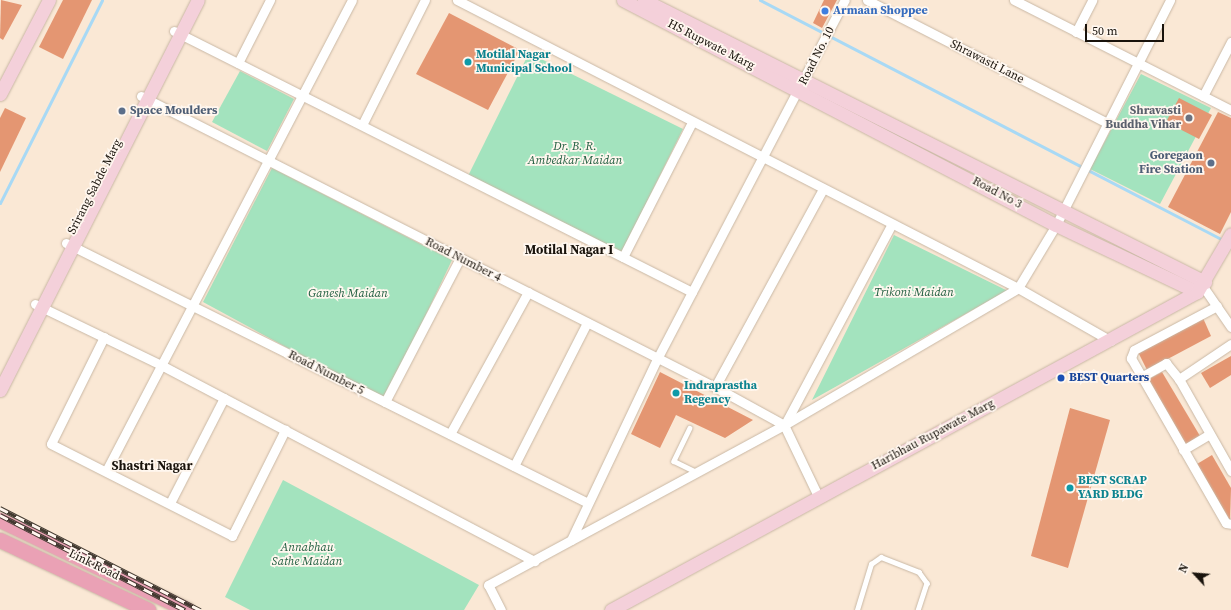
<!DOCTYPE html>
<html>
<head>
<meta charset="utf-8">
<style>
  body { margin:0 }
  #map { position:relative; width:1231px; height:610px; overflow:hidden; background:#fae8d5; font-family:"Source Serif 4",serif }
  div>[style] { position:absolute }
  .green>* { inset:0; background:#a3e3be }
  .stream>* { height:3px; margin:-1.5px; padding:0 1.5px; transform-origin:1.5px; border-radius:1.5px; background:#a8d9f5 }
  .building>* { inset:0; background:#e49672 }
  .roads { filter:drop-shadow(0 0 1px #c9b8a5) drop-shadow(0 0 1px #c9b8a5) }
  .lane>* { height:4.5px; margin:-2.25px; padding:0 2.25px; transform-origin:2.25px; border-radius:2.25px; background:#fff }
  .street>* { height:9px; margin:-4.5px; padding:0 4.5px; transform-origin:4.5px; border-radius:4.5px; background:#fff }
  .secondary>* { height:13px; margin:-6.5px; padding:0 6.5px; transform-origin:6.5px; border-radius:6.5px; background:#f4d0da }
  .primary>* { height:15px; margin:-7.5px; padding:0 7.5px; transform-origin:7.5px; border-radius:7.5px; background:#eaa1b5 }
  .rail>* { height:4.5px; margin-top:-2.25px; transform-origin:0; background:repeating-linear-gradient(90deg,#fff7ef 0 9px,#423a31 0 18px); box-sizing:border-box; border-block:1px solid #423a31 }
  .dots>* { width:11px; height:11px; translate:-50% -50%; box-sizing:border-box; border:2px solid #fff7ef; border-radius:50% }
  span { translate:-50% -50%; white-space:nowrap; text-align:center; line-height:1.15; -webkit-text-stroke:3.5px #fff7ef; paint-order:stroke }
  .shop-label { font-size:12px; color:#366cbe; font-weight:700 }
  .left { translate:0 -50%; text-align:left }
  .street-label { font-size:12px; color:#19130c }
  .culture-label { font-size:12px; color:#0d838f; font-weight:700 }
  .service-label { font-size:12px; color:#4e5e75; font-weight:700 }
  .right { translate:-100% -50%; text-align:right }
  .worship-label { font-size:12px; color:#5b616d; font-weight:700 }
  .park-label { font-size:12px; color:#215f40; font-style:italic }
  .transit-label { font-size:12px; color:#164399; font-weight:700 }
  .neighbourhood-label { font-size:13px; color:#19130c; font-weight:700 }
  .north { position:absolute; left:1175px; top:554px; width:40px; height:40px; -webkit-text-stroke:3px #fff7ef; paint-order:stroke; rotate:296deg; font-size:11px; font-weight:700; line-height:16px; text-align:center; color:#19130c }
  .north::after { content:''; display:block; margin:auto; width:14px; height:18px; background:#19130c; clip-path:polygon(50% 0,100% 100%,50% 72%,0 100%) }
  .scale { position:absolute; left:1085px; top:24px; width:79px; height:18px; box-sizing:border-box; border:2px solid #19130c; border-top:0; padding-left:5px; font-size:12px; line-height:14px; white-space:nowrap; color:#19130c; -webkit-text-stroke:3px #fff7ef; paint-order:stroke }
</style>
</head>
<body>
<div id="map">
  <div class="green">
    <i style="clip-path:polygon(529px 53px,683px 129px,620px 256px,467px 178px)"></i>
    <i style="clip-path:polygon(240px 71px,294px 99px,267px 151px,212px 122px)"></i>
    <i style="clip-path:polygon(1141px 74px,1211px 108px,1160px 204px,1090px 169px)"></i>
    <i style="clip-path:polygon(272px 168px,452px 260px,385px 401px,203px 302px)"></i>
    <i style="clip-path:polygon(894px 235px,1010px 292px,994px 298px,812px 400px)"></i>
    <i style="clip-path:polygon(283px 480px,479px 585px,464px 610px,250px 610px,225px 597px)"></i>
  </div>
  <div class="stream">
    <i style="left:760px;top:0;width:522px;rotate:27.4deg"></i>
    <i style="left:0;top:203px;width:227px;rotate:-63.3deg"></i>
  </div>
  <div class="building">
    <i style="clip-path:polygon(1px 0,22px 5px,3px 40px,0 38px)"></i>
    <i style="clip-path:polygon(63px 0,92px 0,63px 59px,39px 47px)"></i>
    <i style="clip-path:polygon(824px 0,837px 0,822px 28px,813px 23px)"></i>
    <i style="clip-path:polygon(449px 13px,520px 50px,488px 110px,416px 74px)"></i>
    <i style="clip-path:polygon(1179px 98px,1212px 115px,1199px 139px,1166px 122px)"></i>
    <i style="clip-path:polygon(5px 108px,26px 118px,0 172px,0 118px)"></i>
    <i style="clip-path:polygon(1218px 112px,1231px 118px,1231px 212px,1220px 234px,1168px 207px)"></i>
    <i style="clip-path:polygon(1203px 318px,1211px 336px,1147px 370px,1138px 352px)"></i>
    <i style="clip-path:polygon(1231px 356px,1231px 375px,1210px 388px,1201px 373px)"></i>
    <i style="clip-path:polygon(660px 372px,753px 420px,725px 438px,676px 415px,660px 448px,631px 434px)"></i>
    <i style="clip-path:polygon(1162px 372px,1200px 436px,1185px 446px,1147px 380px)"></i>
    <i style="clip-path:polygon(1070px 408px,1110px 420px,1068px 568px,1031px 556px)"></i>
    <i style="clip-path:polygon(1212px 455px,1231px 488px,1230px 523px,1197px 464px)"></i>
  </div>
  <div class="roads">
    <div class="lane">
      <i style="left:690px;top:428px;width:37px;rotate:116deg"></i>
      <i style="left:674px;top:461px;width:25px;rotate:26deg"></i>
      <i style="left:857px;top:610px;width:48px;rotate:-73.1deg"></i>
      <i style="left:871px;top:564px;width:12px;rotate:-35deg"></i>
      <i style="left:881px;top:557px;width:41px;rotate:21.5deg"></i>
      <i style="left:919px;top:572px;width:14px;rotate:54deg"></i>
      <i style="left:927px;top:583px;width:28px;rotate:108deg"></i>
    </div>
    <div class="street">
      <i style="left:457px;top:0;width:631px;rotate:27.17deg"></i>
      <i style="left:1018px;top:288px;width:107px;rotate:29.7deg"></i>
      <i style="left:867px;top:0;width:270px;rotate:27.1deg"></i>
      <i style="left:1014px;top:0;width:243px;rotate:26.9deg"></i>
      <i style="left:174px;top:31px;width:580px;rotate:26.74deg"></i>
      <i style="left:1076px;top:32px;width:36px;rotate:-63deg"></i>
      <i style="left:238px;top:63px;width:71px;rotate:-63.1deg"></i>
      <i style="left:141px;top:96px;width:644px;rotate:26.88deg"></i>
      <i style="left:715px;top:387px;width:79px;rotate:28.8deg"></i>
      <i style="left:1203px;top:96px;width:61px;rotate:-62.6deg"></i>
      <i style="left:362px;top:125px;width:140px;rotate:-63.3deg"></i>
      <i style="left:66px;top:243px;width:581px;rotate:26.48deg"></i>
      <i style="left:623px;top:257px;width:152px;rotate:-62.9deg"></i>
      <i style="left:1202px;top:285px;width:51px;rotate:55.4deg"></i>
      <i style="left:35px;top:304px;width:140px;rotate:25.8deg"></i>
      <i style="left:161px;top:365px;width:422px;rotate:27.7deg"></i>
      <i style="left:1217px;top:306px;width:94px;rotate:152.1deg"></i>
      <i style="left:1134px;top:350px;width:9px;rotate:111deg"></i>
      <i style="left:1131px;top:358px;width:190px;rotate:60.1deg"></i>
      <i style="left:1226px;top:523px;width:5px;rotate:11deg"></i>
      <i style="left:104px;top:337px;width:119px;rotate:116.4deg"></i>
      <i style="left:51px;top:444px;width:203px;rotate:26.9deg"></i>
      <i style="left:232px;top:536px;width:119px;rotate:-63.4deg"></i>
      <i style="left:1231px;top:344px;width:63px;rotate:146.1deg"></i>
      <i style="left:1179px;top:379px;width:106px;rotate:60.5deg"></i>
      <i style="left:1141px;top:377px;width:29px;rotate:-29deg"></i>
      <i style="left:1166px;top:363px;width:21px;rotate:51deg"></i>
      <i style="left:715px;top:387px;width:226px;rotate:-61.4deg"></i>
      <i style="left:385px;top:402px;width:162px;rotate:-62.5deg"></i>
      <i style="left:785px;top:424px;width:227px;rotate:-61.9deg"></i>
      <i style="left:784px;top:425px;width:79px;rotate:64.4deg"></i>
      <i style="left:450px;top:434px;width:162px;rotate:-61.2deg"></i>
      <i style="left:1183px;top:450px;width:31px;rotate:-31deg"></i>
      <i style="left:514px;top:466px;width:161px;rotate:-63deg"></i>
      <i style="left:106px;top:471px;width:531px;rotate:-62.42deg"></i>
      <i style="left:170px;top:503px;width:118px;rotate:-62.8deg"></i>
      <i style="left:571px;top:540px;width:200px;rotate:-64.6deg"></i>
      <i style="left:657px;top:359px;width:405px;rotate:-62.4deg"></i>
      <i style="left:501px;top:610px;width:28px;rotate:-117deg"></i>
      <i style="left:488px;top:585px;width:336px;rotate:-28.4deg"></i>
      <i style="left:784px;top:425px;width:271px;rotate:-30.3deg"></i>
      <i style="left:1018px;top:288px;width:74px;rotate:-58.9deg"></i>
      <i style="left:1056px;top:225px;width:252px;rotate:-63.1deg"></i>
    </div>
    <div class="secondary">
      <i style="left:623px;top:0;width:488px;rotate:27.5deg"></i>
      <i style="left:1056px;top:225px;width:156px;rotate:25.4deg"></i>
      <i style="left:644px;top:0;width:628px;rotate:26.69deg"></i>
      <i style="left:0;top:94px;width:106px;rotate:-62.5deg"></i>
      <i style="left:0;top:390px;width:437px;rotate:-63.1deg"></i>
      <i style="left:611px;top:610px;width:667px;rotate:-28.49deg"></i>
      <i style="left:1197px;top:292px;width:67px;rotate:-59.6deg"></i>
    </div>
    <div class="primary">
      <i style="left:0;top:520px;width:208px;rotate:25.6deg"></i>
      <i style="left:0;top:540px;width:164px;rotate:25.3deg"></i>
    </div>
  </div>
  <div class="rail">
    <i style="left:0;top:508px;width:225px;rotate:27deg"></i>
    <i style="left:0;top:515px;width:208px;rotate:27.2deg"></i>
  </div>
  <div class="dots">
    <i style="left:825px;top:11px;background:#3f7fe0"></i>
    <i style="left:468px;top:62px;background:#0f9aa8"></i>
    <i style="left:122px;top:111px;background:#5c6f8a"></i>
    <i style="left:1189px;top:118px;background:#6b7280"></i>
    <i style="left:1211px;top:163px;background:#5c6f8a"></i>
    <i style="left:1061px;top:378px;background:#1a4fb4"></i>
    <i style="left:676px;top:393px;background:#0f9aa8"></i>
    <i style="left:1070px;top:488px;background:#0f9aa8"></i>
  </div>
  <div class="shop-label">
    <span class="left" style="left:833px;top:11px">Armaan Shoppee</span>
  </div>
  <div class="street-label">
    <span style="left:711px;top:45px;rotate:27deg">HS Rupwate Marg</span>
    <span style="left:817px;top:56px;rotate:-63deg">Road No. 10</span>
    <span style="left:987px;top:62px;rotate:27deg">Shrawasti Lane</span>
    <span style="left:95px;top:187px;rotate:-63deg">Srirang Sabde Marg</span>
    <span style="left:997px;top:193px;rotate:28deg">Road No 3</span>
    <span style="left:463px;top:260px;rotate:27deg">Road Number 4</span>
    <span style="left:326px;top:373px;rotate:27deg">Road Number 5</span>
    <span style="left:933px;top:435px;rotate:-28deg">Haribhau Rupawate Marg</span>
    <span style="left:94px;top:565px;rotate:26deg">Link Road</span>
  </div>
  <div class="culture-label">
    <span class="left" style="left:476px;top:62px">Motilal Nagar<br>Municipal School</span>
    <span class="left" style="left:684px;top:393px">Indraprastha<br>Regency</span>
    <span class="left" style="left:1078px;top:488px">BEST SCRAP<br>YARD BLDG</span>
  </div>
  <div class="service-label">
    <span class="left" style="left:130px;top:111px">Space Moulders</span>
    <span class="right" style="left:1203px;top:163px">Goregaon<br>Fire Station</span>
  </div>
  <div class="worship-label">
    <span class="right" style="left:1181px;top:118px">Shravasti<br>Buddha Vihar</span>
  </div>
  <div class="park-label">
    <span style="left:575px;top:154px">Dr. B. R.<br>Ambedkar Maidan</span>
    <span style="left:914px;top:293px">Trikoni Maidan</span>
    <span style="left:348px;top:294px">Ganesh Maidan</span>
    <span style="left:307px;top:555px">Annabhau<br>Sathe Maidan</span>
  </div>
  <div class="transit-label">
    <span class="left" style="left:1069px;top:378px">BEST Quarters</span>
  </div>
  <div class="neighbourhood-label">
    <span style="left:569px;top:250px">Motilal Nagar I</span>
    <span style="left:152px;top:466px">Shastri Nagar</span>
  </div>
  <div class="north">N</div>
  <div class="scale">50 m</div>
</div>
</body>
</html>
